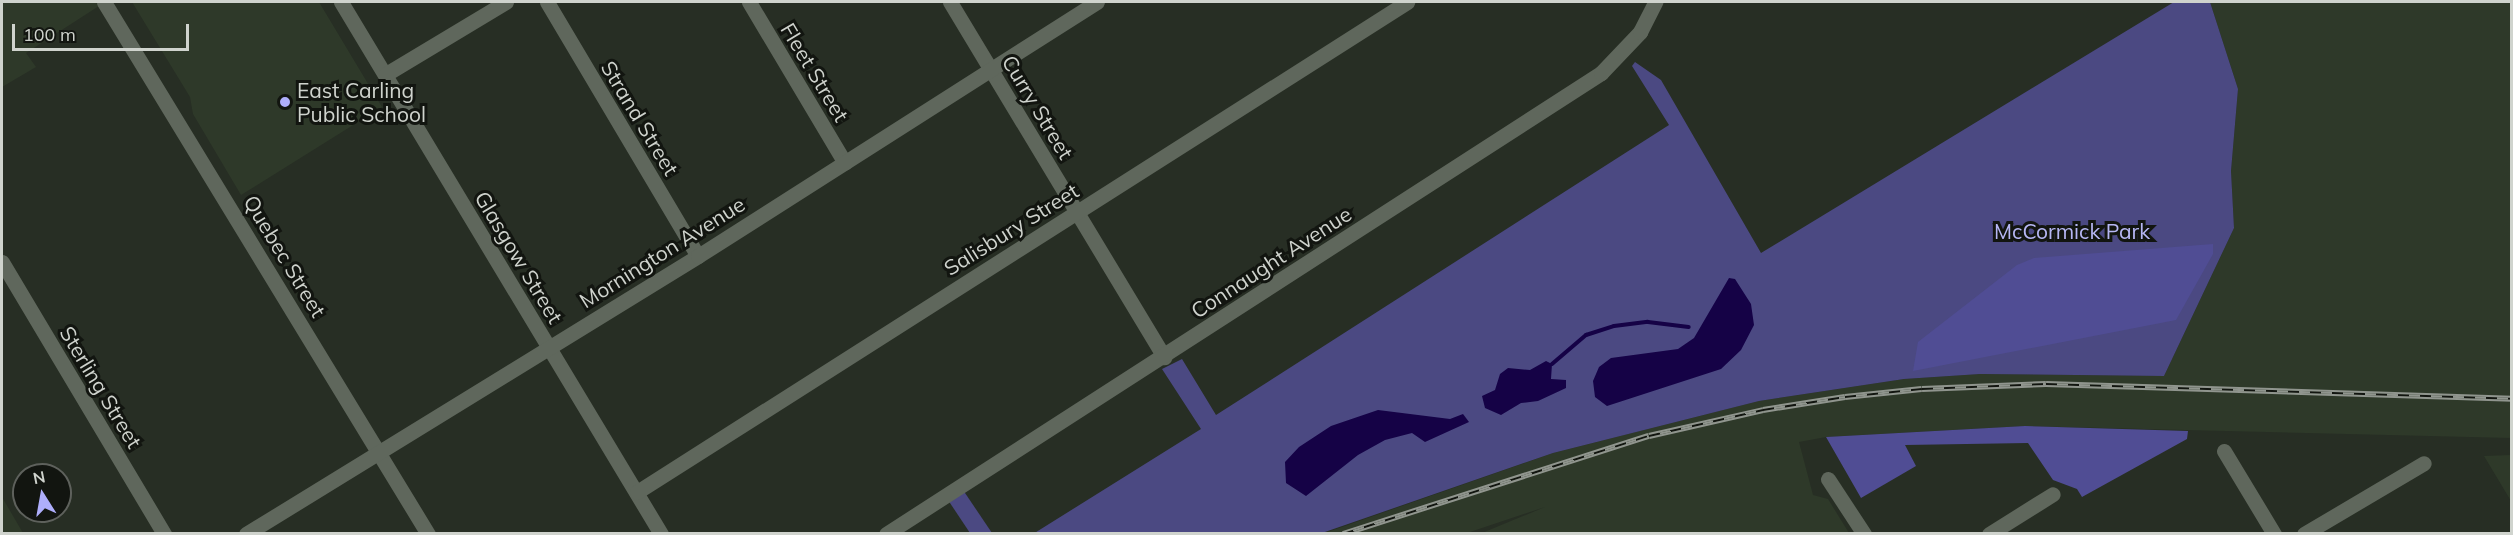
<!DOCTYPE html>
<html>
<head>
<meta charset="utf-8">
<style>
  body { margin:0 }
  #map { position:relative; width:2513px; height:535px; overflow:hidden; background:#272e24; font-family:Mulish,sans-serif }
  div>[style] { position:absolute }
  .built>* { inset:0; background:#2e3929 }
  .green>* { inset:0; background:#4b4982 }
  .forest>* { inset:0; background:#504d94 }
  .water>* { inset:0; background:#150246 }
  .stream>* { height:4px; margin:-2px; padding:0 2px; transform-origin:2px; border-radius:2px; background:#150246 }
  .minor>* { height:15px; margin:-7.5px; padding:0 7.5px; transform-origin:7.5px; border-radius:7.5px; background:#5f675c }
  .rail>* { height:6px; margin-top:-3px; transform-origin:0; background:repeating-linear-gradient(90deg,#121510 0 11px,#90958e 0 22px); box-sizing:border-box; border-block:2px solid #90958e }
  .dots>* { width:16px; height:16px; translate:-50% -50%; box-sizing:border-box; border:3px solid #121510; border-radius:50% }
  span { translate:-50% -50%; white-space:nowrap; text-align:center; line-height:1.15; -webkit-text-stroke:6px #121510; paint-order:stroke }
  .street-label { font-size:21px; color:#cfd3cd }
  .poi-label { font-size:21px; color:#cfd3cd }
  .left { translate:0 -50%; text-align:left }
  .park-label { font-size:21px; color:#b6b7f4 }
  .frame { position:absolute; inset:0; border:3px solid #cfd3cd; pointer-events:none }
  .north { position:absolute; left:12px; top:463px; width:60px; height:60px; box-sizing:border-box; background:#121510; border:2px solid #5e615c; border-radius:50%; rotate:349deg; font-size:16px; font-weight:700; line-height:24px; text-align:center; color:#cfd3cd }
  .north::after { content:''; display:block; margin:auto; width:21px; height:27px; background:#aeaefb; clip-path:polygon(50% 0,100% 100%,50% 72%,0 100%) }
  .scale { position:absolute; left:12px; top:24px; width:177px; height:27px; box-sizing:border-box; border:3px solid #cfd3cd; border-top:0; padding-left:8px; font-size:18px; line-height:21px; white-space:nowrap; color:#cfd3cd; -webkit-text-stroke:4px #121510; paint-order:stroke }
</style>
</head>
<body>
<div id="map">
  <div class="built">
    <i style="clip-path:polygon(2px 2px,96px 2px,99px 6px,26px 53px,36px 67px,2px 87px)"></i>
    <i style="clip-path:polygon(132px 2px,319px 2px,382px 107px,241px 195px,193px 114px,190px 97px)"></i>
    <i style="clip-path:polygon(2210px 2px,2511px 2px,2511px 438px,2025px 426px,1826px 437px,1799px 442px,1813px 495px,1828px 499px,1849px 533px,1482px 533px,1545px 507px,1467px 533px,1322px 534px,1553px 453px,1759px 401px,1904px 379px,1980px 374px,2164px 376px,2234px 228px,2231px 171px,2238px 89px)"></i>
    <i style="clip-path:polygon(2511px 455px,2512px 455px,2511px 501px,2484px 456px)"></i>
    <i style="clip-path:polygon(2px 497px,23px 533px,2px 533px)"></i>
  </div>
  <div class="green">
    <i style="clip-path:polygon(2174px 2px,2210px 2px,2238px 89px,2231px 171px,2234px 228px,2164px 376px,1980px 374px,1904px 379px,1759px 401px,1553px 453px,1322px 533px,1033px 534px,1201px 429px,1162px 369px,1182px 359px,1216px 415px,1669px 125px,1632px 66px,1635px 62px,1661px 80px,1761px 253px)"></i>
    <i style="clip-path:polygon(963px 490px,992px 533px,970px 533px,948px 500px)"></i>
  </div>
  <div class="forest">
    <i style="clip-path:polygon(2213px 244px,2213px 254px,2176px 320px,1913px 371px,1918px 342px,2017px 265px,2034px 258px)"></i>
    <i style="clip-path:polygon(2025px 426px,2188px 431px,2187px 439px,2082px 497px,2077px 489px,2053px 480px,2028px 443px,1905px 445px,1916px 466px,1861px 498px,1826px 437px)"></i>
  </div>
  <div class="water">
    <i style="clip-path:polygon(1729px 278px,1735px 279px,1751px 304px,1754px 325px,1741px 350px,1721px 369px,1607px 406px,1595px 397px,1593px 381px,1599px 367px,1611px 358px,1678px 349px,1694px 338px)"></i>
    <i style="clip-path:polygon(1546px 361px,1552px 364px,1551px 379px,1566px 380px,1566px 388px,1538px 401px,1521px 403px,1501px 415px,1485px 408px,1482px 396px,1495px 390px,1500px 374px,1508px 368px,1530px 370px)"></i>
    <i style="clip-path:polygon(1378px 410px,1450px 419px,1463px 414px,1469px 422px,1425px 442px,1412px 433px,1385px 440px,1358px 455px,1306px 496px,1286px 483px,1285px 462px,1299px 447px,1331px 426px)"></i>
  </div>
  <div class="stream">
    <i style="left:1552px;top:364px;width:45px;rotate:-40.5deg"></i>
    <i style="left:1586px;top:335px;width:29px;rotate:-18deg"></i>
    <i style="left:1614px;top:326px;width:34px;rotate:-7deg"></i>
    <i style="left:1648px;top:322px;width:41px;rotate:7deg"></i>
  </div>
  <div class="minor">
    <i style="left:104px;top:2px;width:623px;rotate:58.66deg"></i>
    <i style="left:341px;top:2px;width:621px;rotate:58.97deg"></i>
    <i style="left:547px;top:2px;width:295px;rotate:59.3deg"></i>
    <i style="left:749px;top:2px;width:187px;rotate:59.2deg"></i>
    <i style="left:950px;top:2px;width:415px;rotate:58.9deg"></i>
    <i style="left:386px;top:74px;width:140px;rotate:-31deg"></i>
    <i style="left:2px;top:262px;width:317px;rotate:59.2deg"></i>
    <i style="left:2224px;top:451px;width:97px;rotate:58.9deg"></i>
    <i style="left:1828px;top:479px;width:66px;rotate:56.8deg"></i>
    <i style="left:637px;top:492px;width:913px;rotate:-32.47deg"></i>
    <i style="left:246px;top:534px;width:531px;rotate:-31.59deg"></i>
    <i style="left:698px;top:256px;width:473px;rotate:-32.5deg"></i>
    <i style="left:886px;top:534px;width:851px;rotate:-32.81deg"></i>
    <i style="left:1601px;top:73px;width:57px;rotate:-46.4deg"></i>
    <i style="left:1640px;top:32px;width:34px;rotate:-63deg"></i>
    <i style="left:1989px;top:534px;width:75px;rotate:-32deg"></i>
    <i style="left:2304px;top:534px;width:139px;rotate:-30.6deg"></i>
  </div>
  <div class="rail">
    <i style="left:1343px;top:534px;width:321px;rotate:-17.8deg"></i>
    <i style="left:1649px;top:436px;width:117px;rotate:-12.8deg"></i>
    <i style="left:1763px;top:410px;width:83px;rotate:-9deg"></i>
    <i style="left:1845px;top:397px;width:77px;rotate:-5.9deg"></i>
    <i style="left:1922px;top:389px;width:124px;rotate:-2.3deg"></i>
    <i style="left:2046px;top:384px;width:466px;rotate:1.8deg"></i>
  </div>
  <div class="dots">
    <i style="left:285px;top:102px;background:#aeaefb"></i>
  </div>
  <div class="street-label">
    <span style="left:815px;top:72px;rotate:59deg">Fleet Street</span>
    <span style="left:1038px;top:107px;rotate:59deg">Curry Street</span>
    <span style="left:640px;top:118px;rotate:59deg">Strand Street</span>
    <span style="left:1011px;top:229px;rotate:-32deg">Salisbury Street</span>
    <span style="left:662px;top:252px;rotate:-32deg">Mornington Avenue</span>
    <span style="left:285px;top:256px;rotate:59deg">Quebec Street</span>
    <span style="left:519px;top:257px;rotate:59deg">Glasgow Street</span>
    <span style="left:1271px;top:262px;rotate:-33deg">Connaught Avenue</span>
    <span style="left:101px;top:387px;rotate:59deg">Sterling Street</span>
  </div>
  <div class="poi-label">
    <span class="left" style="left:297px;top:102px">East Carling<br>Public School</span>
  </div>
  <div class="park-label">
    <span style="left:2072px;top:231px">McCormick Park</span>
  </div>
  <div class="frame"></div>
  <div class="north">N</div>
  <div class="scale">100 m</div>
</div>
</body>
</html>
